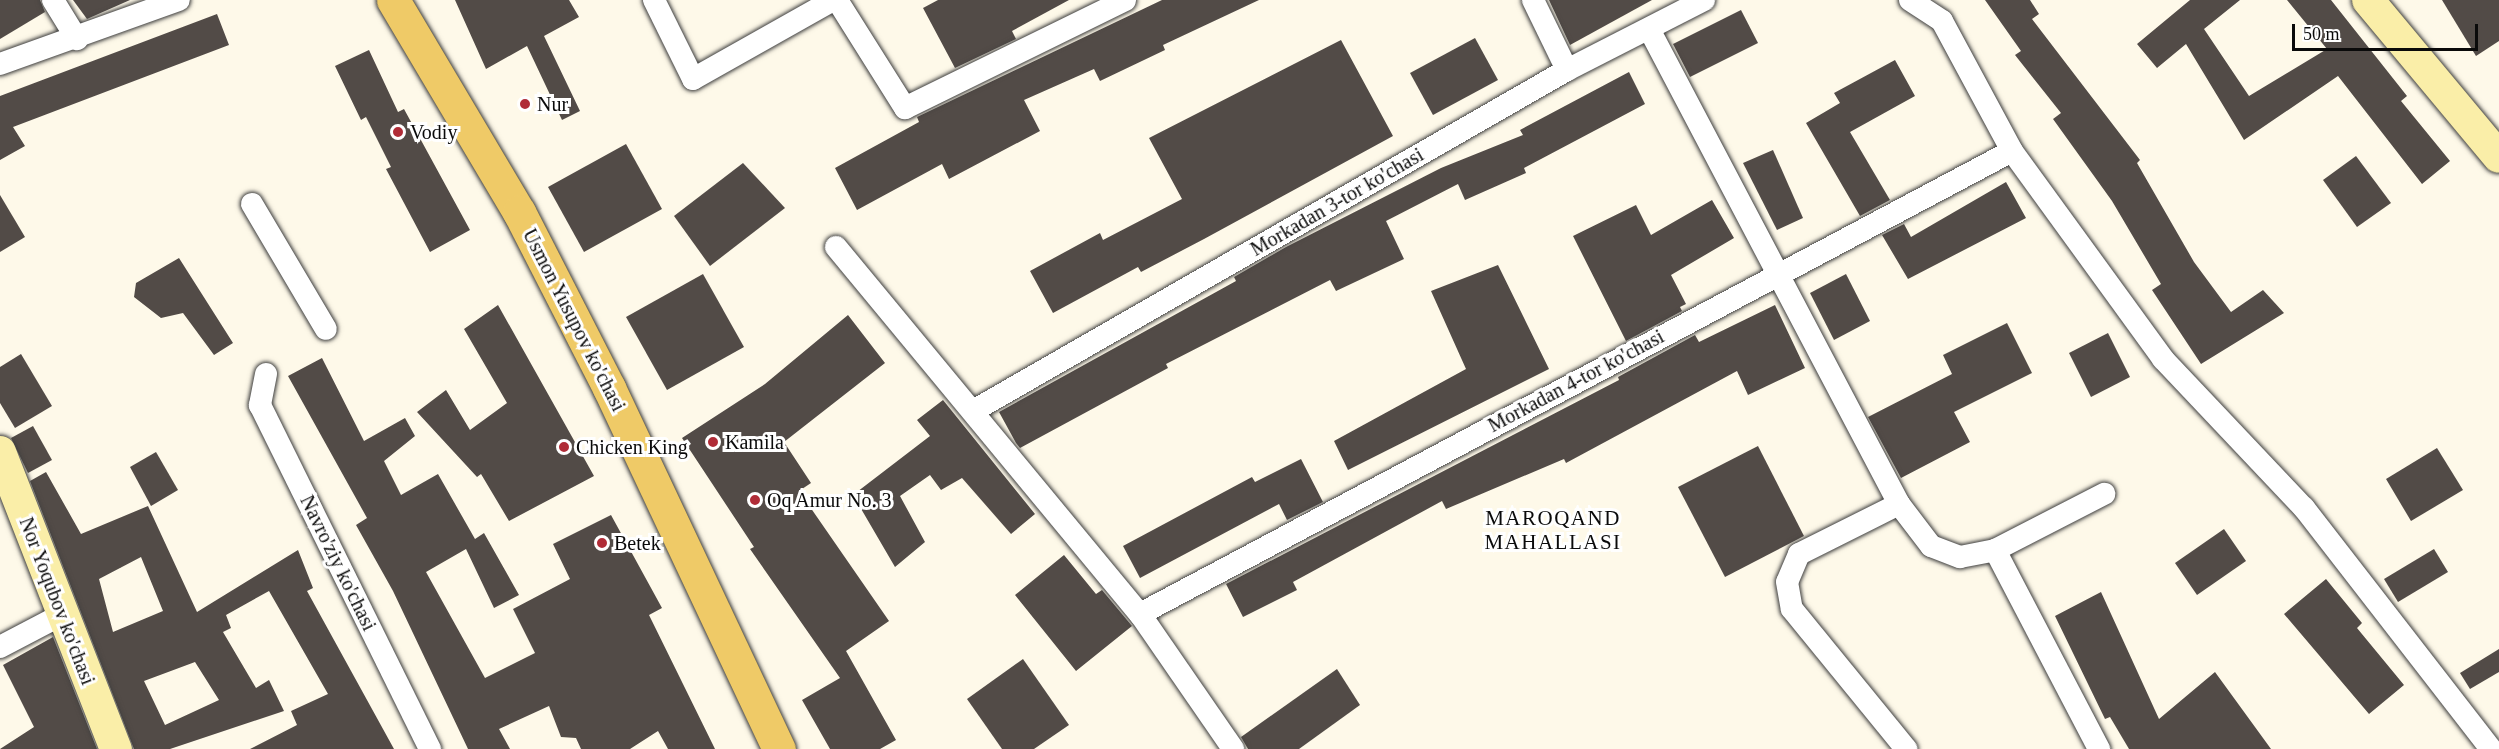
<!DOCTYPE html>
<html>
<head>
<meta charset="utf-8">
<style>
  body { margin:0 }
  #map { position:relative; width:2499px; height:749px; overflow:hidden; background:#fef9e9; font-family:Georgia,serif }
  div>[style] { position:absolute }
  .building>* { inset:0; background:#524b47 }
  .roads { filter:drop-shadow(0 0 2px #3d3d3d) drop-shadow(0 0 2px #3d3d3d) }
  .street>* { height:22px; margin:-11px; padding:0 11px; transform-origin:11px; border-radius:11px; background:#fff }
  .secondary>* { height:32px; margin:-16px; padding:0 16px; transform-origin:16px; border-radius:16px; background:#faeea8 }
  .primary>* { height:33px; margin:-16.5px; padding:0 16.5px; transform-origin:16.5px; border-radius:16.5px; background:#efca67 }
  .dots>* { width:16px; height:16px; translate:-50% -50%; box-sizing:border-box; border:3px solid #fff; border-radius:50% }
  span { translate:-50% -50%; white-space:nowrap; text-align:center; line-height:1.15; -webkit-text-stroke:6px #fff; paint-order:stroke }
  .poi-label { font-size:20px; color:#0a0a0a }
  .left { translate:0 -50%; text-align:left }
  .street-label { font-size:20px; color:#0a0a0a }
  .neighbourhood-label { font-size:21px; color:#0a0a0a; letter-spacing:1.5px }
  .scale { position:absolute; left:2292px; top:24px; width:186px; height:27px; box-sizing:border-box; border:3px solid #0a0a0a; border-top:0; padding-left:8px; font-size:18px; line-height:21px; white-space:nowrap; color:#0a0a0a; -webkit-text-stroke:4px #fff; paint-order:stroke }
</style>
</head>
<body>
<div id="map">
  <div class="building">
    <i style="clip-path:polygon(0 0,40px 0,45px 12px,0 39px)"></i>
    <i style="clip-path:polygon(73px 0,130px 0,87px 19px)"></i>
    <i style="clip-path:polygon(455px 0,569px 0,579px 17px,544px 36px,580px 111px,562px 120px,527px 46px,486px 69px)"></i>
    <i style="clip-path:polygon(938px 0,1069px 0,1012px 31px,1016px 39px,955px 68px,923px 8px)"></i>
    <i style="clip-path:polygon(1162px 0,1259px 0,1163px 45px,1165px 50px,1100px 81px,1094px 69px,1024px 100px,1040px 131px,949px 179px,942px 164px,857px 210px,835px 168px,919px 122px,917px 117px)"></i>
    <i style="clip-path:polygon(1549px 0,1652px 0,1570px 45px)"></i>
    <i style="clip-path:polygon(1985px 0,2030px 0,2039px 14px,2032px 19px,2140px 160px,2137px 163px,2194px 262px,2231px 312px,2263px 290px,2284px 313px,2201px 364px,2152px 290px,2161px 284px,2112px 201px,2053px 119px,2061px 113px,2015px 55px,2021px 51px)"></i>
    <i style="clip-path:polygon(2190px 0,2240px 0,2204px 29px,2249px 96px,2327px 49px,2287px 0,2331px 0,2407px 96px,2401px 101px,2450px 161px,2422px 184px,2338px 76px,2244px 140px,2186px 44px,2157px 68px,2137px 44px)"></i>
    <i style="clip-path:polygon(2442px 0,2499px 0,2499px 41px,2476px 56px)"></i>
    <i style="clip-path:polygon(1741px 10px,1758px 43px,1690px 77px,1673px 44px)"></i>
    <i style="clip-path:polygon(217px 14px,229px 45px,13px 127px,25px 146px,0 160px,0 96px)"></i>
    <i style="clip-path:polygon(1475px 38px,1498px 80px,1433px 115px,1410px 73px)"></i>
    <i style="clip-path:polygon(1341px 40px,1393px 136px,1204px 239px,1141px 272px,1138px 267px,1053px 313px,1030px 271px,1100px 233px,1103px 240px,1182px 199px,1149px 138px)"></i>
    <i style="clip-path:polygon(369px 50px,398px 112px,404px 109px,470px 230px,430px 252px,386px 169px,391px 167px,366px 117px,361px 120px,335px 66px)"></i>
    <i style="clip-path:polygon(1895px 60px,1915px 96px,1850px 132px,1890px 200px,1860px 216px,1806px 123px,1840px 103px,1834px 93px)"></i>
    <i style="clip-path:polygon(1629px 72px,1645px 104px,1524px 168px,1526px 173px,1465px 200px,1458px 184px,1386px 221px,1404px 259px,1336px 291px,1330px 280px,1166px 364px,1168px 368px,1020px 448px,1016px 443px,999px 412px,1236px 281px,1234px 277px,1286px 247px,1441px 168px,1523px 135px,1520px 130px)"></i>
    <i style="clip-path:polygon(626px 144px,662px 209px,584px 252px,548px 187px)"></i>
    <i style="clip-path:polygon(1773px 150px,1803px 218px,1777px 230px,1743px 163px)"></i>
    <i style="clip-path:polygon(2356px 156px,2391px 203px,2357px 227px,2323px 180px)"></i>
    <i style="clip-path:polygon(743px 163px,785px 208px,710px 266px,674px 216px)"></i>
    <i style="clip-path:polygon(2006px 182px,2026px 218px,1908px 279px,1882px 235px,1904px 224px,1911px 237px)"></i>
    <i style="clip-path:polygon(0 195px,25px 237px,0 252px)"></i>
    <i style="clip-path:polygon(1712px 200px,1734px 238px,1671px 275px,1686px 304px,1680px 307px,1682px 311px,1626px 341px,1573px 236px,1636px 205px,1651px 235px)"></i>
    <i style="clip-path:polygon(179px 258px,233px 343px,214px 355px,183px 313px,161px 318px,134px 297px,136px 283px)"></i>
    <i style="clip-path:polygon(1498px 265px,1549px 369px,1348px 470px,1334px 441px,1466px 369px,1431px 291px)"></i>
    <i style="clip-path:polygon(703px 274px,744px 347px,667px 390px,626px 317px)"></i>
    <i style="clip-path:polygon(1846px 274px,1870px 321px,1834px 340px,1810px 293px)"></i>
    <i style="clip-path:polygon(498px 305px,594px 476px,509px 521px,481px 474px,477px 477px,417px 412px,446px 390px,470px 430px,507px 403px,464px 329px)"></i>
    <i style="clip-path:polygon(1775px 305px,1805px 368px,1748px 395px,1737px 371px,1566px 463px,1564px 459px,1446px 509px,1442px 501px,1293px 582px,1297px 590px,1243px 617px,1226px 584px,1619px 380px,1618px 377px,1695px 335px,1699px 342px)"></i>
    <i style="clip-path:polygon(848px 315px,885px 363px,784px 442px,811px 483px,799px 491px,889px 621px,846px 651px,896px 740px,880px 749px,830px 749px,802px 700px,840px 678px,750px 549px,754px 547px,682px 438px,765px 384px)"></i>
    <i style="clip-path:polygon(2007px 323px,2032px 373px,1954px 412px,1970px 442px,1901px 478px,1868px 417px,1952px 374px,1943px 355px)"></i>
    <i style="clip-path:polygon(2108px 333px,2130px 377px,2091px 397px,2069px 353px)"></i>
    <i style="clip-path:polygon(21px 354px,52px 406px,15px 428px,0 403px,0 367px)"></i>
    <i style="clip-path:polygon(322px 358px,364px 441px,405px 418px,415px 436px,384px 461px,401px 495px,438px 474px,475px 539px,484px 533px,519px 595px,494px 608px,466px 549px,426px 572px,485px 678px,535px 653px,513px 609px,570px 579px,553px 544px,611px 515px,662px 608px,649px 615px,715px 749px,668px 749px,658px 731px,630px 749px,581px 749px,576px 738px,561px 737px,549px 706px,499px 729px,510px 749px,468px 749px,393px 591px,356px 525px,367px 518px,288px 376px)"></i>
    <i style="clip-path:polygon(943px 400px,1035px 514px,1011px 534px,962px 478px,941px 490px,930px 475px,900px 496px,925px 542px,895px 567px,853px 495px,930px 436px,917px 420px)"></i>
    <i style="clip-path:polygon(33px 426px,52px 460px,28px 473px,11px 438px)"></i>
    <i style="clip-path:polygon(1758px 446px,1804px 536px,1725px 577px,1678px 487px)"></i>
    <i style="clip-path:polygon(2437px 448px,2463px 490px,2411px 521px,2386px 479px)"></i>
    <i style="clip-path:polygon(156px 452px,178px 490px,151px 506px,130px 467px)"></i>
    <i style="clip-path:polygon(1301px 459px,1323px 502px,1287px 520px,1279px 504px,1140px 578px,1123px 546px,1252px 477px,1255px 482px)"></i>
    <i style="clip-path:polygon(evenodd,46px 472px,81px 534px,148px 506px,197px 612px,298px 550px,313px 588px,307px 591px,394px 749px,250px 749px,297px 725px,291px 711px,328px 694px,269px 591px,226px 615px,231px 628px,223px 632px,256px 688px,269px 680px,284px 711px,170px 749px,134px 749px,30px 481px,46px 472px,141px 557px,163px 611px,113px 632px,99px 579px,141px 557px,46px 472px,195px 662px,219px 700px,165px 725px,144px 681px,195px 662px)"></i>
    <i style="clip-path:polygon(2224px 529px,2246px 561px,2197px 595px,2175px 563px)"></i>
    <i style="clip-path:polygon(2434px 549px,2448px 572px,2398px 602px,2384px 579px)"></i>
    <i style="clip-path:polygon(1064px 555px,1096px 594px,1102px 590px,1132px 626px,1076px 671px,1015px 595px)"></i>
    <i style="clip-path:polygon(2326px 579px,2362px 623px,2357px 628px,2404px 685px,2369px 714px,2284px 614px)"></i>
    <i style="clip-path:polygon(2101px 592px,2159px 719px,2215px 672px,2271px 749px,2129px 749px,2110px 717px,2105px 719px,2055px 616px)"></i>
    <i style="clip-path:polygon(53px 637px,97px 749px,0 749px,34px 727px,3px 665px)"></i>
    <i style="clip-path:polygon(2499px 649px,2499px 672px,2470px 689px,2460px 673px)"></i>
    <i style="clip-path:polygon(1023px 659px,1069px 725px,1034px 749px,1002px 749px,967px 699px)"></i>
    <i style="clip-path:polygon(1337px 669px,1360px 705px,1299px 749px,1248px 749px,1241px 737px)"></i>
  </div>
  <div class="roads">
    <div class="street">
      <i style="left:53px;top:0;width:46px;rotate:58.4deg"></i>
      <i style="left:654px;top:0;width:88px;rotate:63.7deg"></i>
      <i style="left:693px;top:79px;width:161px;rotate:-29.4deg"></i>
      <i style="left:837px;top:0;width:128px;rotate:57.8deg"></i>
      <i style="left:905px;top:108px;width:245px;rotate:-26.1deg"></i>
      <i style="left:1533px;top:0;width:78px;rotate:64.1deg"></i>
      <i style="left:1910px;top:0;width:38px;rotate:33deg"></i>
      <i style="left:1942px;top:21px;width:148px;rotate:61.7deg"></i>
      <i style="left:2012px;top:151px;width:257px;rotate:54deg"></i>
      <i style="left:2163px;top:359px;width:205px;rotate:46.6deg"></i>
      <i style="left:2304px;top:508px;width:305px;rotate:52.2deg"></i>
      <i style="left:1649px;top:29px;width:537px;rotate:62.24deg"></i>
      <i style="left:1899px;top:504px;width:112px;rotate:153.4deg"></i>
      <i style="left:1799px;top:554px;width:30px;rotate:113deg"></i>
      <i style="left:1787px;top:582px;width:27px;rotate:80deg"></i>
      <i style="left:1792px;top:609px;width:181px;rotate:50.8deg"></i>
      <i style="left:0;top:64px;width:190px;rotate:-19.7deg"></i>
      <i style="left:252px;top:204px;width:145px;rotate:59.4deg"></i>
      <i style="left:836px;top:247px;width:477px;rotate:50.4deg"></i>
      <i style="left:1140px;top:614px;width:164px;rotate:55.4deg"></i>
      <i style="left:266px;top:374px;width:32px;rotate:101deg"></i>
      <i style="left:260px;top:405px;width:384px;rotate:63.7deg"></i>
      <i style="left:973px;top:411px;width:685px;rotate:-29.86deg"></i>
      <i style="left:1567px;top:70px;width:154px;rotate:-27.1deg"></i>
      <i style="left:1899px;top:504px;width:53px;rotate:52.7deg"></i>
      <i style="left:1931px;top:546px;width:31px;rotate:21deg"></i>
      <i style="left:1960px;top:557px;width:36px;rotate:-11deg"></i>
      <i style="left:1995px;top:550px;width:123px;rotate:-27.2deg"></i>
      <i style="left:1995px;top:550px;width:225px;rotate:62.4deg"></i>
      <i style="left:1140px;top:614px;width:987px;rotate:-27.97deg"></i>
      <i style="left:0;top:647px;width:69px;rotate:-27.7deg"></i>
    </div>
    <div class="secondary">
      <i style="left:2368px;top:0;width:204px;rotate:50.2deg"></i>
      <i style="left:0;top:452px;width:319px;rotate:68.7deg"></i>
    </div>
    <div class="primary">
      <i style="left:393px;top:0;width:247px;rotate:59.3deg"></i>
      <i style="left:519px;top:212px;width:198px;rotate:62.9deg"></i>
      <i style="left:609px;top:388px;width:399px;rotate:64.8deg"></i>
    </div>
  </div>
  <div class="dots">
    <i style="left:525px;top:104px;background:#b02c37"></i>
    <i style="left:398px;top:132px;background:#b02c37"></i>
    <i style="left:713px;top:442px;background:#b02c37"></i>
    <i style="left:564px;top:447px;background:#b02c37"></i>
    <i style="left:755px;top:500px;background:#b02c37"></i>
    <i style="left:602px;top:543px;background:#b02c37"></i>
  </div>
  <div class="poi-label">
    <span class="left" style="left:537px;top:104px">Nur</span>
    <span class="left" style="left:410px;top:132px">Vodiy</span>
    <span class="left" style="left:725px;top:442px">Kamila</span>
    <span class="left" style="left:576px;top:447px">Chicken King</span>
    <span class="left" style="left:767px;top:500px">Oq Amur No. 3</span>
    <span class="left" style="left:614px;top:543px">Betek</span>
  </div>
  <div class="street-label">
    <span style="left:1337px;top:202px;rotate:-30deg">Morkadan 3-tor ko'chasi</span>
    <span style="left:574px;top:320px;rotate:63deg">Usmon Yusupov ko'chasi</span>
    <span style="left:1576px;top:381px;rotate:-28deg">Morkadan 4-tor ko'chasi</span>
    <span style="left:338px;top:563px;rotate:64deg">Navro'ziy ko'chasi</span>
    <span style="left:57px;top:601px;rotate:69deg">Nor Yoqubov ko'chasi</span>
  </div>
  <div class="neighbourhood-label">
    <span style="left:1553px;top:530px">MAROQAND<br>MAHALLASI</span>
  </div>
  <div class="scale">50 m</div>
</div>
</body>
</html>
